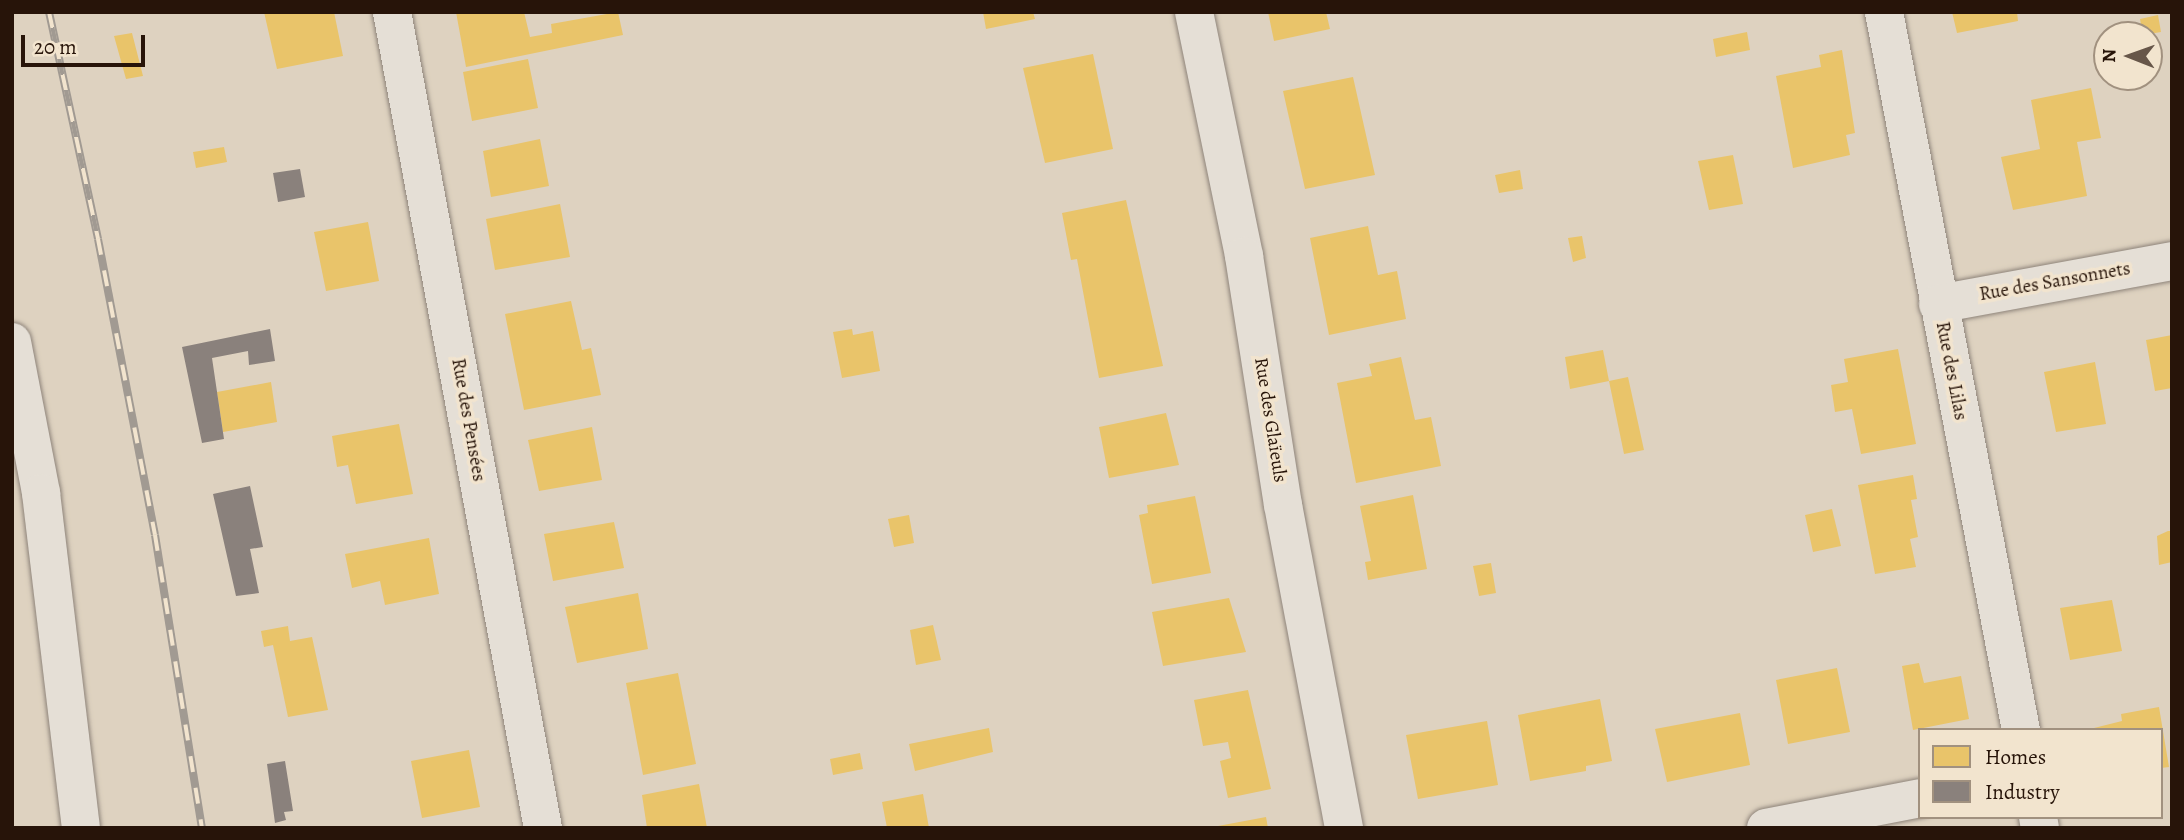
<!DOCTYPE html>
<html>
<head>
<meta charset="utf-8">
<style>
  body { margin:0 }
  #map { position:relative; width:2184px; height:840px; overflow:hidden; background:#ded2c0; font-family:Alegreya,serif }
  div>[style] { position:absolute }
  .homes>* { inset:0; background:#e9c46a }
  .industry>* { inset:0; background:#8a817c }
  .roads { filter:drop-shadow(0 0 2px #8e847a) drop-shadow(0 0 2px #8e847a) }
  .street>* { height:38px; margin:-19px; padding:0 19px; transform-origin:19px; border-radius:19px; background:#e5dfd6 }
  .rail>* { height:8px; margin-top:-4px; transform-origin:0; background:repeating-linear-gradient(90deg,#f2e4ce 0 16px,#a19a92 0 32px); box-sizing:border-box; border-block:2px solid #a19a92 }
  span { translate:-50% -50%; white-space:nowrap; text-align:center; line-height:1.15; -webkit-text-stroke:7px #f2e4ce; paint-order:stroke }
  .street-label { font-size:19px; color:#271409 }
  .frame { position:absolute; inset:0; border:14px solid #271409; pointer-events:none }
  .legend { position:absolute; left:1918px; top:728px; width:245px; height:91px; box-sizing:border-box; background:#f2e4ce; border:2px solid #a1917f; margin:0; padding:9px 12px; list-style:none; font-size:21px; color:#271409 }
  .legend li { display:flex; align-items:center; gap:14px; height:35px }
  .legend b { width:35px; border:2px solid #a1917f }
  .north { position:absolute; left:2093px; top:21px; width:70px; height:70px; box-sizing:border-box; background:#f2e4ce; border:2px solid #a1917f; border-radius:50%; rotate:271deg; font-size:19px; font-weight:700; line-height:28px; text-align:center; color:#271409 }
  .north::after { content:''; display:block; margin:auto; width:24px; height:32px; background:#675649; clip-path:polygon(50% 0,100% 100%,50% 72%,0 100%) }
  .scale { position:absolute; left:21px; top:35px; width:124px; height:32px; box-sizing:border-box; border:4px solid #271409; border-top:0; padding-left:9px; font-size:21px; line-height:24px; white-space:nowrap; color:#271409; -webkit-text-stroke:5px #f2e4ce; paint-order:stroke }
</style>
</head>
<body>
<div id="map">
  <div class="homes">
    <i style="clip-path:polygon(264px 12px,334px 12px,343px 56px,277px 69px)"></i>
    <i style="clip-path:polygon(456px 12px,524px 12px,530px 37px,552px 33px,551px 24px,618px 12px,623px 35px,466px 67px)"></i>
    <i style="clip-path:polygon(983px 12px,1033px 12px,1035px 19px,986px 29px)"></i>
    <i style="clip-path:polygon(1268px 12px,1326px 12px,1330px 29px,1274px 41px)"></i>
    <i style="clip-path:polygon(1952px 12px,2017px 12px,2018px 21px,1957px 33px)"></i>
    <i style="clip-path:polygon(2158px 15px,2161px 32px,2143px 35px,2140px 19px)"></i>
    <i style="clip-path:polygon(1747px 32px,1750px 50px,1716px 57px,1713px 39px)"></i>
    <i style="clip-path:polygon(132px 33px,143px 76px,126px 79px,114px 36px)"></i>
    <i style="clip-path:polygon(1842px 50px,1855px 133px,1846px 135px,1850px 155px,1793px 168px,1776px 76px,1821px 67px,1819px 55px)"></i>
    <i style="clip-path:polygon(1093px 54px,1113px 149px,1045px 163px,1023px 68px)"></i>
    <i style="clip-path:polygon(528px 59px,538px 108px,472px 121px,463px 72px)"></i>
    <i style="clip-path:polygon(1353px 77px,1375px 175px,1305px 189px,1283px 91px)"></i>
    <i style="clip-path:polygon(2091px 88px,2101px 138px,2077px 142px,2087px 196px,2013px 210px,2001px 157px,2040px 149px,2031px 100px)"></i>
    <i style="clip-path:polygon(540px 139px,549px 186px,491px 197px,483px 151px)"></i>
    <i style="clip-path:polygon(224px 147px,227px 162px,196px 168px,193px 152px)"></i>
    <i style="clip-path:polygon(1733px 155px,1743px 204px,1709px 210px,1698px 161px)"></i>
    <i style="clip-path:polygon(1520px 170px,1523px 189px,1499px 193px,1495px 175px)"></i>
    <i style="clip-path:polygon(1126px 200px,1163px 366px,1099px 378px,1077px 259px,1071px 260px,1062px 213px)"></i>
    <i style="clip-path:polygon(560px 204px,570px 257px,495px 270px,486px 219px)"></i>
    <i style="clip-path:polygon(368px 222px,379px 281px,326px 291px,314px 232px)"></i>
    <i style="clip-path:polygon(1368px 226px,1378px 275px,1397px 271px,1406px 319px,1329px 335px,1310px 238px)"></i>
    <i style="clip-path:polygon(1582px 236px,1586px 258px,1573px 262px,1568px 238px)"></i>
    <i style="clip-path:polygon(571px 301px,582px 350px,591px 348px,601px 395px,524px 410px,505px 314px)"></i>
    <i style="clip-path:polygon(852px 329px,853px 335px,873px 331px,880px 371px,842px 378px,833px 332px)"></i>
    <i style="clip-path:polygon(2172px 335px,2172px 388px,2155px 391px,2146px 340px)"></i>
    <i style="clip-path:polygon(1898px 349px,1916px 444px,1861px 454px,1852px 409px,1835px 412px,1831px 385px,1848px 382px,1844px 359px)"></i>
    <i style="clip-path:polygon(1603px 350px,1609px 381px,1570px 389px,1565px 357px)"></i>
    <i style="clip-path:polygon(1401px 357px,1415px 420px,1431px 417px,1441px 466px,1356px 483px,1337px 383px,1372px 376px,1369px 364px)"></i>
    <i style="clip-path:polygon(2095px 362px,2106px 424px,2056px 432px,2044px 372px)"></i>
    <i style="clip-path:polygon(1628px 377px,1644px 450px,1624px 454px,1609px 381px)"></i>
    <i style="clip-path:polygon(271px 382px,277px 422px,223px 432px,217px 392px)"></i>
    <i style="clip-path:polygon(1166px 413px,1179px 465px,1109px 478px,1099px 427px)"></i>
    <i style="clip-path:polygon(399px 424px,413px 494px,356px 504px,348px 465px,337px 467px,332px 436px)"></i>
    <i style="clip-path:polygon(592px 427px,602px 480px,539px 491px,528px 440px)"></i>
    <i style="clip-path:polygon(1913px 475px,1917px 499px,1911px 500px,1918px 537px,1910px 539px,1916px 567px,1875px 574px,1858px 485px)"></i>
    <i style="clip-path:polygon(1413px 495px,1427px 569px,1368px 580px,1365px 562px,1371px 561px,1360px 506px)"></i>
    <i style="clip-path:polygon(1195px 496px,1211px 573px,1152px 584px,1139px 515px,1148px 513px,1147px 505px)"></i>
    <i style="clip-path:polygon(1832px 509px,1841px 546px,1813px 552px,1805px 515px)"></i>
    <i style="clip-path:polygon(909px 515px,914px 543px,894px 547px,888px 519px)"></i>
    <i style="clip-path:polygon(614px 522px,624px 568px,553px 581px,544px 534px)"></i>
    <i style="clip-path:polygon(2168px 531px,2172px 531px,2172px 562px,2159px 565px,2157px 536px)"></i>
    <i style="clip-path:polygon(429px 538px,439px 594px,385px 605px,380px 581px,352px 588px,345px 554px)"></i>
    <i style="clip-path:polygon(1491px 563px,1496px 593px,1479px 596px,1473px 566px)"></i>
    <i style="clip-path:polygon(638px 593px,648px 649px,577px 663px,565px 607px)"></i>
    <i style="clip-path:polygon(1229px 598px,1246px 652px,1163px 666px,1152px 612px)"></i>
    <i style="clip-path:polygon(2112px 600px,2122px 651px,2070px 660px,2060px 608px)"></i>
    <i style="clip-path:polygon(933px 625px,941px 660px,916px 665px,910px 630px)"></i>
    <i style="clip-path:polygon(288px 626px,290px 641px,312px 637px,328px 710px,288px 717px,273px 645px,264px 647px,261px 631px)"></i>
    <i style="clip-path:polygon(1919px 663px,1924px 683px,1961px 676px,1969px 719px,1913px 730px,1902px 666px)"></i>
    <i style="clip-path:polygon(1837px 668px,1850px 732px,1788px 744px,1776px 680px)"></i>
    <i style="clip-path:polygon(678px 673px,696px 764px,643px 775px,626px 683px)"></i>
    <i style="clip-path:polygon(1248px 690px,1271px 789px,1228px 798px,1220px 761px,1231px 758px,1228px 742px,1203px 746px,1194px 700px)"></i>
    <i style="clip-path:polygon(1600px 699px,1612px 761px,1586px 766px,1586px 771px,1530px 781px,1518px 715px)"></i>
    <i style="clip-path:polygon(2159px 707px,2169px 767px,2161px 768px,2161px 730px,2086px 730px,2122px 721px,2121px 714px)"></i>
    <i style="clip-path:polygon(1740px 713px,1750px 765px,1667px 782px,1655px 729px)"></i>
    <i style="clip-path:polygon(1487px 721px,1498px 785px,1418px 799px,1406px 735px)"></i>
    <i style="clip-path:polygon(989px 728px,993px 752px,915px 771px,909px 744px)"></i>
    <i style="clip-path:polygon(469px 750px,480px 807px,422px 818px,411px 761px)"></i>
    <i style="clip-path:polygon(860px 753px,863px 769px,833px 775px,830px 759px)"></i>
    <i style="clip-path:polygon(699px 784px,707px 828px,647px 828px,642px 795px)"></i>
    <i style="clip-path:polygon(923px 794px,929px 828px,887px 828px,882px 802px)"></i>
    <i style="clip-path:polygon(1266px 817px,1268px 828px,1218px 828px,1218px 826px)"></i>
  </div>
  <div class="industry">
    <i style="clip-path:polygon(300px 169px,305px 197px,278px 202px,273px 173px)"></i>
    <i style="clip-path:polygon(270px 329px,275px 361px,249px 365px,248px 351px,212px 358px,224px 439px,202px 443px,182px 347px)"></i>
    <i style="clip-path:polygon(250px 486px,263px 547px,250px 549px,259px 593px,236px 596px,213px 494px)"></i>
    <i style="clip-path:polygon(285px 761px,293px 811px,284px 812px,286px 820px,275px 823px,267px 764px)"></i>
  </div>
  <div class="roads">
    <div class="street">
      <i style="left:392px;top:12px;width:830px;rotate:79.52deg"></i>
      <i style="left:1194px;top:12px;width:249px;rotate:78.4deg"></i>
      <i style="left:1244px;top:256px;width:252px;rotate:81.1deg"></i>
      <i style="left:1283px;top:505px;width:329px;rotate:79.3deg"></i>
      <i style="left:1884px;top:12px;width:731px;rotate:79.2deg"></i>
      <i style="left:1938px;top:304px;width:238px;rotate:-10.4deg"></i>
      <i style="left:12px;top:342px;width:154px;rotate:79.1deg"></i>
      <i style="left:41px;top:493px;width:337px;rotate:83.2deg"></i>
      <i style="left:2038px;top:817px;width:11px;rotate:80deg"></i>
      <i style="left:1766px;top:828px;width:157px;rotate:-11deg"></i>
    </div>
  </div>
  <div class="rail">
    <i style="left:49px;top:12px;width:232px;rotate:77.8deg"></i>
    <i style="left:98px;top:239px;width:301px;rotate:79.1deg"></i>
    <i style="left:155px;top:535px;width:297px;rotate:80.9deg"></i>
  </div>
  <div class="street-label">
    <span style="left:2055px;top:282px;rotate:-10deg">Rue des Sansonnets</span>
    <span style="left:1951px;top:371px;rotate:79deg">Rue des Lilas</span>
    <span style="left:468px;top:420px;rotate:80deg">Rue des Pensées</span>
    <span style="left:1270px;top:420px;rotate:81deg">Rue des Glaïeuls</span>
  </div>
  <div class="frame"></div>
  <ul class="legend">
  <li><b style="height:19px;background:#e9c46a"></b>Homes</li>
  <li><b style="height:19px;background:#8a817c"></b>Industry</li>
  </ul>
  <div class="north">N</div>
  <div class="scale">20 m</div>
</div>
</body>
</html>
